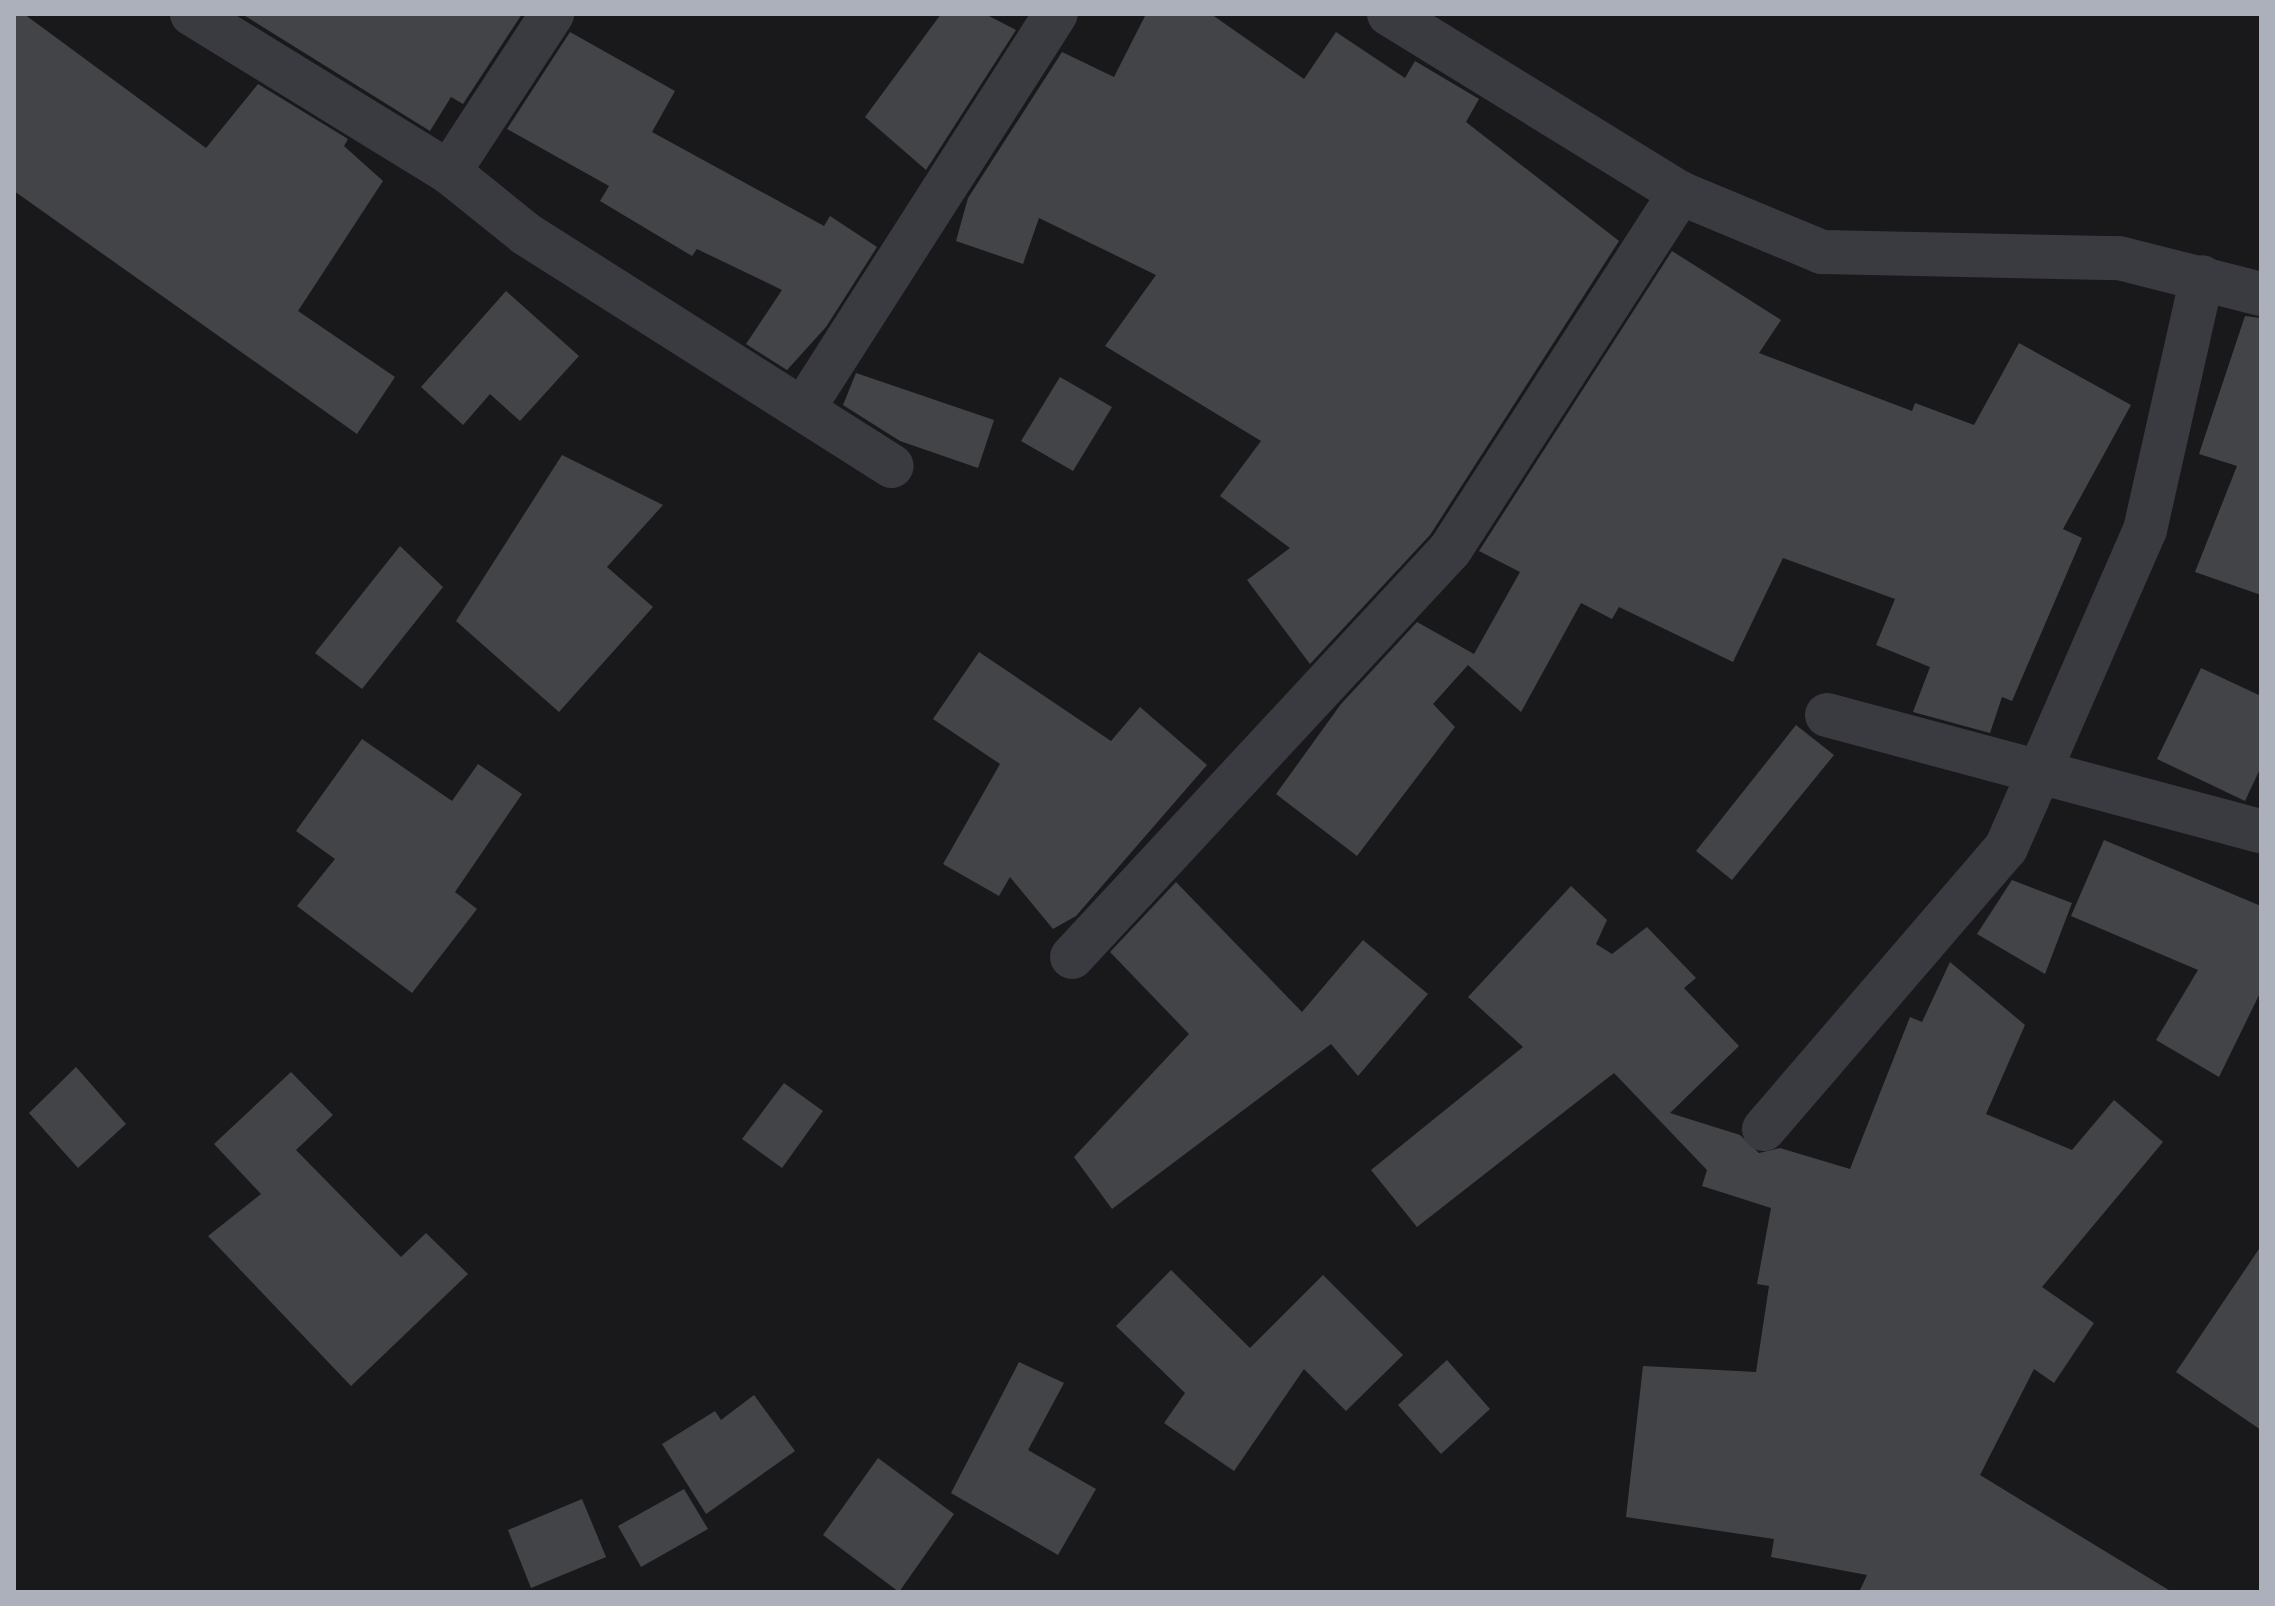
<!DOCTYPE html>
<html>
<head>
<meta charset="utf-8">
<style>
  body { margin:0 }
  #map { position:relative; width:2275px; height:1606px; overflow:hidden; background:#19191b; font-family:Rubik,sans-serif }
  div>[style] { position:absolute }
  .building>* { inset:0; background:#434448 }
  .minor>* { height:44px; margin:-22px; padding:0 22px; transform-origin:22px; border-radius:22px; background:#3a3b40 }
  span { translate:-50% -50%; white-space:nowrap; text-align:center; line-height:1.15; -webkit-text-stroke:8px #141416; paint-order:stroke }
  .frame { position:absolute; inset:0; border:16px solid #abb0bb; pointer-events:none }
</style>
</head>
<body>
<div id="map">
  <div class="building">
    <i style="clip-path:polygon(14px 14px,24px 14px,206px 148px,258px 84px,348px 139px,344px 146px,383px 181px,298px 311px,395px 377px,357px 434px,14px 191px)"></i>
    <i style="clip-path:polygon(242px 14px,522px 14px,463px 104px,451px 97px,430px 131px)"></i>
    <i style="clip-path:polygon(941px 14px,985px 14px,1016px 30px,926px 170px,865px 117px)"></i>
    <i style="clip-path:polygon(1146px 14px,1211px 14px,1304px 79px,1336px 32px,1405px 78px,1415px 61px,1479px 99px,1466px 122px,1619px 241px,1430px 535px,1310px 664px,1247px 580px,1290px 548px,1220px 496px,1261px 441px,1105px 346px,1156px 275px,1039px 218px,1023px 264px,956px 241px,968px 198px,1062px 52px,1114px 77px)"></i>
    <i style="clip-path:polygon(570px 32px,675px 91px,652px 132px,824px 226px,830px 216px,877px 247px,826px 327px,787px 370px,746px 344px,782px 290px,697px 249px,692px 256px,600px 201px,609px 186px,507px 129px)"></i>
    <i style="clip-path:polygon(1672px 251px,1781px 320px,1759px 353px,1912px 411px,1915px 403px,1974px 425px,2019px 343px,2131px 405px,2063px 529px,2082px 538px,2012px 701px,2002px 697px,1990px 733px,1913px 712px,1930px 667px,1876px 645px,1895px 599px,1783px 558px,1733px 662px,1619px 607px,1612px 619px,1581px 603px,1521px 712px,1468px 665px,1433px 704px,1455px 727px,1357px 856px,1276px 794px,1341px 704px,1417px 622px,1474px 654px,1520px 572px,1479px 551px)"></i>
    <i style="clip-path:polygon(506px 291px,579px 356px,520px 421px,490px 394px,463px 425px,421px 387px)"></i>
    <i style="clip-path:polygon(2245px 316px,2261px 318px,2261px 595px,2195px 572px,2237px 466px,2199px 454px)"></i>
    <i style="clip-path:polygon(856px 373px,994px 420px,978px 468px,900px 441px,843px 405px)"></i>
    <i style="clip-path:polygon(1060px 377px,1112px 407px,1073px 471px,1021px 441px)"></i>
    <i style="clip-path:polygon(562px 455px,663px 505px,607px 567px,653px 607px,559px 712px,456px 621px)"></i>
    <i style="clip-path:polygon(400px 546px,443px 587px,362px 689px,315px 653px)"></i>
    <i style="clip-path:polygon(979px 652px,1111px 741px,1140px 707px,1207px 765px,1076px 916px,1053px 929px,1010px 877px,999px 896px,943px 864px,1000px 764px,933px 719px)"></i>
    <i style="clip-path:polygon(2201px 668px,2261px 696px,2261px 767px,2245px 801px,2157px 759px)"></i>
    <i style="clip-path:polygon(1796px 725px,1834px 755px,1732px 880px,1696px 851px)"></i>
    <i style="clip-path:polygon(362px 739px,452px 801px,478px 764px,522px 794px,455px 892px,477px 909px,412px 993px,297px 906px,335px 859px,296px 831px)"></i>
    <i style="clip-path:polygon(2104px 840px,2261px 906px,2261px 991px,2219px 1077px,2156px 1040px,2198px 970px,2071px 916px)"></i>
    <i style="clip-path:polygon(2012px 880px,2072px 903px,2045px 974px,1977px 934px)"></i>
    <i style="clip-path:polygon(1176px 882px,1302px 1012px,1363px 940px,1428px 994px,1358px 1076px,1331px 1044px,1112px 1209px,1074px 1157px,1189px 1034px,1110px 952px)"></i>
    <i style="clip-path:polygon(1571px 886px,1607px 920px,1596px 944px,1612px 954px,1647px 927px,1696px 978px,1684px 988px,1739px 1046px,1670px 1113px,1740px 1135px,1759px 1153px,1780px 1148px,1850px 1169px,1910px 1017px,1922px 1022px,1950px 962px,2025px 1025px,1986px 1114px,2072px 1150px,2114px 1100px,2163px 1142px,2042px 1287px,2094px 1323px,2054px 1383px,2034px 1369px,1980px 1475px,2172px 1592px,1859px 1592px,1867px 1575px,1771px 1557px,1774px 1539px,1626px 1517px,1643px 1366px,1756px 1372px,1769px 1286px,1757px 1284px,1771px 1208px,1702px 1186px,1707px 1170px,1614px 1073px,1417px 1227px,1371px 1170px,1523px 1047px,1468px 997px)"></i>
    <i style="clip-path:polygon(76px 1067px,126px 1124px,78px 1168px,29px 1113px)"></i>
    <i style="clip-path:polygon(291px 1072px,333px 1115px,296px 1150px,401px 1257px,426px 1233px,468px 1274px,351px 1386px,208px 1236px,261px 1194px,214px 1144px)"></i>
    <i style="clip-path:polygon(784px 1083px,823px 1111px,782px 1168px,742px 1139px)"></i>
    <i style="clip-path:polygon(2261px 1246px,2261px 1430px,2176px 1372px)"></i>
    <i style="clip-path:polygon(1171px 1270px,1250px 1348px,1323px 1275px,1403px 1355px,1346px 1411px,1304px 1369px,1234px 1471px,1164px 1423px,1185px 1393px,1116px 1326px)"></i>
    <i style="clip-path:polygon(1447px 1360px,1490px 1409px,1441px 1454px,1398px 1405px)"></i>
    <i style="clip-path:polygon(1019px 1362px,1064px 1383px,1028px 1450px,1096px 1489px,1058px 1555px,951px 1493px)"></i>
    <i style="clip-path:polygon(754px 1395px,795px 1451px,706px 1514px,662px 1444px,715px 1411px,721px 1420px)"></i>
    <i style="clip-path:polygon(878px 1458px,954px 1514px,899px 1592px,823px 1535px)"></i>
    <i style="clip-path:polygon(684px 1489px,708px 1529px,641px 1567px,618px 1526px)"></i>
    <i style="clip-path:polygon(582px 1499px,606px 1557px,531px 1588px,508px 1530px)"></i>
  </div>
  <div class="minor">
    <i style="left:192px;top:14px;width:302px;rotate:31.6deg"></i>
    <i style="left:449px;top:172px;width:99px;rotate:38.8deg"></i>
    <i style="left:526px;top:234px;width:433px;rotate:32.4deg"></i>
    <i style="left:1389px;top:14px;width:342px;rotate:31.6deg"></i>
    <i style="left:1680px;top:193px;width:154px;rotate:22.6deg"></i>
    <i style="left:1822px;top:252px;width:297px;rotate:1.2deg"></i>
    <i style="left:2119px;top:258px;width:146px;rotate:14.2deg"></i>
    <i style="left:449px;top:172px;width:189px;rotate:-56.9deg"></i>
    <i style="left:803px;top:409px;width:469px;rotate:-57.4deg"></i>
    <i style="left:1827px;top:715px;width:449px;rotate:15deg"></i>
    <i style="left:1072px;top:957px;width:555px;rotate:-47.12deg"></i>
    <i style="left:1450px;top:550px;width:425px;rotate:-57.2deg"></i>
    <i style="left:1764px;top:1129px;width:371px;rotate:-49.3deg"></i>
    <i style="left:2006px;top:848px;width:347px;rotate:-66.4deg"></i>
    <i style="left:2145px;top:530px;width:259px;rotate:-77.3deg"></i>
  </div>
  <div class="frame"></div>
</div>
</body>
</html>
